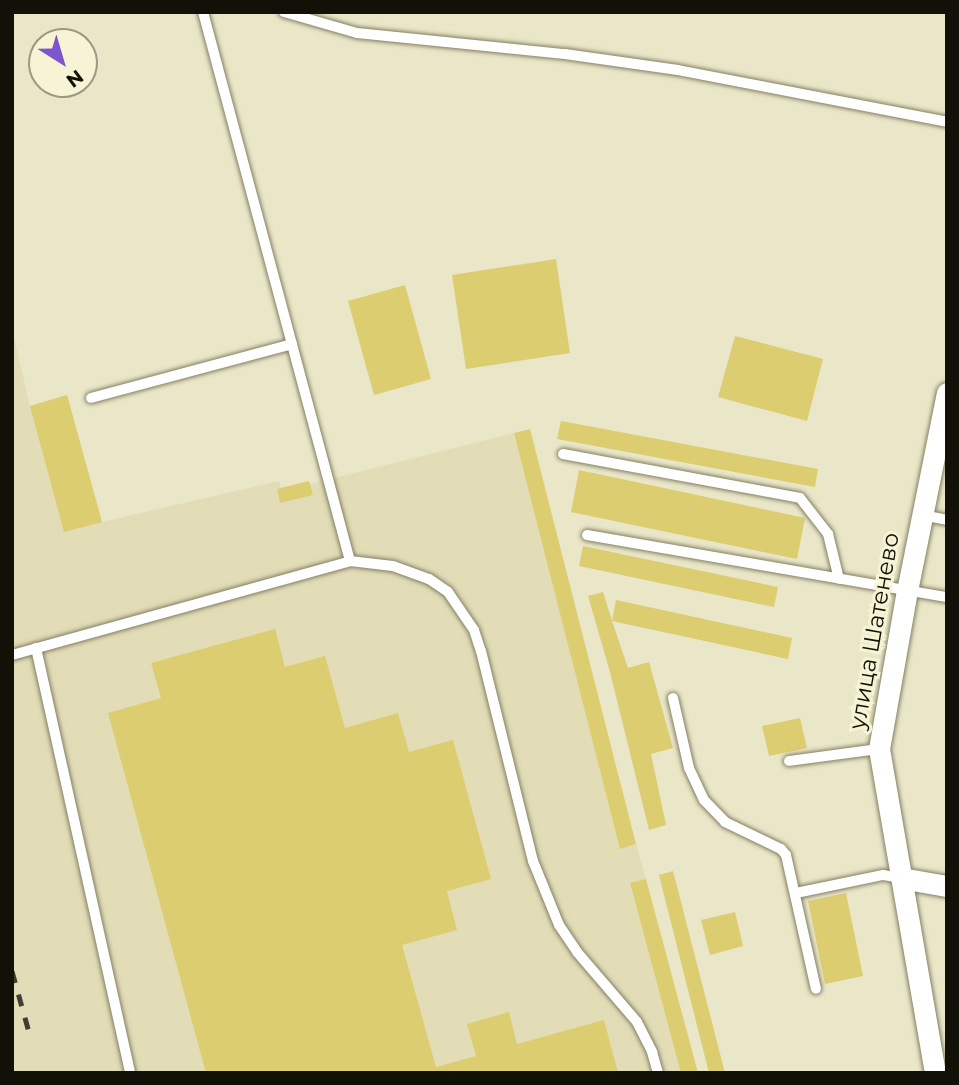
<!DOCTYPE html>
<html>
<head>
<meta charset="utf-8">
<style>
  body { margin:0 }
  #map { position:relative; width:959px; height:1085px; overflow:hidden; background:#eae6c8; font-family:Montserrat,sans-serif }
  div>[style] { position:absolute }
  .built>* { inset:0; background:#e2dcb7 }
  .building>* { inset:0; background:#dccd70 }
  .roads { filter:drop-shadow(0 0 2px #848065) drop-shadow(0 0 2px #848065) }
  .service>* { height:10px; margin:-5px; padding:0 5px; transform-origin:5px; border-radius:5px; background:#fff }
  .minor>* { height:21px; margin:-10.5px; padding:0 10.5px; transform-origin:10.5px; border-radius:10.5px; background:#fff }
  .rail>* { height:5px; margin-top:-2.5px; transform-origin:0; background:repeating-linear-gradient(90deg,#403e30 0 12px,transparent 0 24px) }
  span { translate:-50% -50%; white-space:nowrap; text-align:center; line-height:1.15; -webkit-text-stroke:6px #f7f3d5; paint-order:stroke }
  .street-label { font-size:23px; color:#121107 }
  .frame { position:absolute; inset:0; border:14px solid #121107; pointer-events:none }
  .north { position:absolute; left:28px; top:28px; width:70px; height:70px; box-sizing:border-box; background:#f7f3d5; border:2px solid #9b9983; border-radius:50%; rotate:143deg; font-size:19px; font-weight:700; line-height:28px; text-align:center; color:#121107 }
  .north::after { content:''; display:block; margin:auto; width:24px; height:32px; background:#7d55ce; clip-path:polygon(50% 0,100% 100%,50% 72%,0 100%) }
</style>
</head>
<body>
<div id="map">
  <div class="built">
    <i style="clip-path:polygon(12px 329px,30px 406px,67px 395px,102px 522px,279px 481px,281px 488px,309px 481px,310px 484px,514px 433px,620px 848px,636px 844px,646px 879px,630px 884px,681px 1073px,12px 1073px)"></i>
  </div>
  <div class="building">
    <i style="clip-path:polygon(556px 259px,570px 353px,466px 369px,452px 275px)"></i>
    <i style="clip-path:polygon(405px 285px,431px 379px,374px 395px,348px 301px)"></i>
    <i style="clip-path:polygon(735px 336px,823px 359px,807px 421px,718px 397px)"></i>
    <i style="clip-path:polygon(67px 395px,102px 522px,64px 532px,30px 406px)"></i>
    <i style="clip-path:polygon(561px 421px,818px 469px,815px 487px,557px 439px)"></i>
    <i style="clip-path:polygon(530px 429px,636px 844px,620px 849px,514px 433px)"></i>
    <i style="clip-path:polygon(579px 470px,805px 518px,797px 559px,571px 512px)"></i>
    <i style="clip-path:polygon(309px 481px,313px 495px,280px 503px,277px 489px)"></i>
    <i style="clip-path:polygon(583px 546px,778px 587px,774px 607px,579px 566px)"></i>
    <i style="clip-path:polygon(603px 592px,612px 621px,616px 600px,792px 638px,788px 659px,612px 621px,628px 668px,649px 662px,673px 748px,651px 754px,666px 825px,649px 830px,610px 672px,588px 596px)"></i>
    <i style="clip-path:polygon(275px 629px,285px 667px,325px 656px,345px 728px,398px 713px,409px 752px,453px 740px,491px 879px,447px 891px,457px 930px,402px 945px,436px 1067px,476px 1056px,467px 1024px,509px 1012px,517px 1044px,604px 1020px,618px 1073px,206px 1073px,108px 713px,161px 698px,151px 663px)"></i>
    <i style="clip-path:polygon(800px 718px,807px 748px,769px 756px,762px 726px)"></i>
    <i style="clip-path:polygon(673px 871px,725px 1073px,709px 1073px,659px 875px)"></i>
    <i style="clip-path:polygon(646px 879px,698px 1073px,681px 1073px,630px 883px)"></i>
    <i style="clip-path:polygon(846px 893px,863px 976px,825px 984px,808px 901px)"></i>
    <i style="clip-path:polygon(735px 912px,743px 946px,710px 955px,701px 920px)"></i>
  </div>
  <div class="roads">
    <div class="service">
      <i style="left:203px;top:12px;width:568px;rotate:75.01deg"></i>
      <i style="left:284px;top:12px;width:76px;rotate:16deg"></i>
      <i style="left:357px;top:33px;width:209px;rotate:5.8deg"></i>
      <i style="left:565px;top:54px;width:114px;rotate:8.1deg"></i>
      <i style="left:678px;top:70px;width:274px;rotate:10.9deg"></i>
      <i style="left:91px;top:398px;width:208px;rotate:-15deg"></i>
      <i style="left:563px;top:454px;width:241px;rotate:10.5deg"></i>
      <i style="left:800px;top:498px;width:46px;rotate:52.1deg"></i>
      <i style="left:828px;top:534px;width:46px;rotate:76.3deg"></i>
      <i style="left:922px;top:515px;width:25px;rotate:11deg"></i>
      <i style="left:587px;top:535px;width:365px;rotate:9.8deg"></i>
      <i style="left:36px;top:648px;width:435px;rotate:77.5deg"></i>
      <i style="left:12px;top:655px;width:351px;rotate:-15.5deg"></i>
      <i style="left:350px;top:561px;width:43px;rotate:6.6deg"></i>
      <i style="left:393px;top:566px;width:38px;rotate:20deg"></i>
      <i style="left:429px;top:579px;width:23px;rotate:34deg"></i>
      <i style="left:448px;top:592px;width:46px;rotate:55.6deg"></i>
      <i style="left:474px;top:630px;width:22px;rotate:72deg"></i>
      <i style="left:481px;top:651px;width:216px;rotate:76.1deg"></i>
      <i style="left:533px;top:861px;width:69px;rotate:67.9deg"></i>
      <i style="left:559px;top:925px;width:32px;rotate:56deg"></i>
      <i style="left:577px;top:952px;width:92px;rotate:49.4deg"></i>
      <i style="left:637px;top:1022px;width:34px;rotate:63deg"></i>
      <i style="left:652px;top:1052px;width:22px;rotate:74deg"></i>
      <i style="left:673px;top:698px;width:72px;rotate:77.1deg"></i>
      <i style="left:689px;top:768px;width:35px;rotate:65deg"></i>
      <i style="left:704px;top:800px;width:30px;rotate:46deg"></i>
      <i style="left:725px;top:822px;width:62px;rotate:25.7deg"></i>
      <i style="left:781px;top:849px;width:8px;rotate:50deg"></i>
      <i style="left:786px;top:855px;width:137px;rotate:77.4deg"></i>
      <i style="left:789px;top:761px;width:91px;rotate:-7.6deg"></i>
      <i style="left:796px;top:893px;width:89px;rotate:-11.7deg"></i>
      <i style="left:883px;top:875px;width:18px;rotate:9deg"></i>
    </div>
    <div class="minor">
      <i style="left:901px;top:878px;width:47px;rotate:9.9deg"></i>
      <i style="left:935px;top:1073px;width:329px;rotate:-99.8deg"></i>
      <i style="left:879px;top:749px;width:160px;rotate:-80deg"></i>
      <i style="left:907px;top:591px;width:202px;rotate:-78.6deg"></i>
    </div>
  </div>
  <div class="rail">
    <i style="left:12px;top:971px;width:71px;rotate:74.4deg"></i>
  </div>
  <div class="street-label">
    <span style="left:874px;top:631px;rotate:-80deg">улица Шатенево</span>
  </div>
  <div class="frame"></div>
  <div class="north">N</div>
</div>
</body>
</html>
